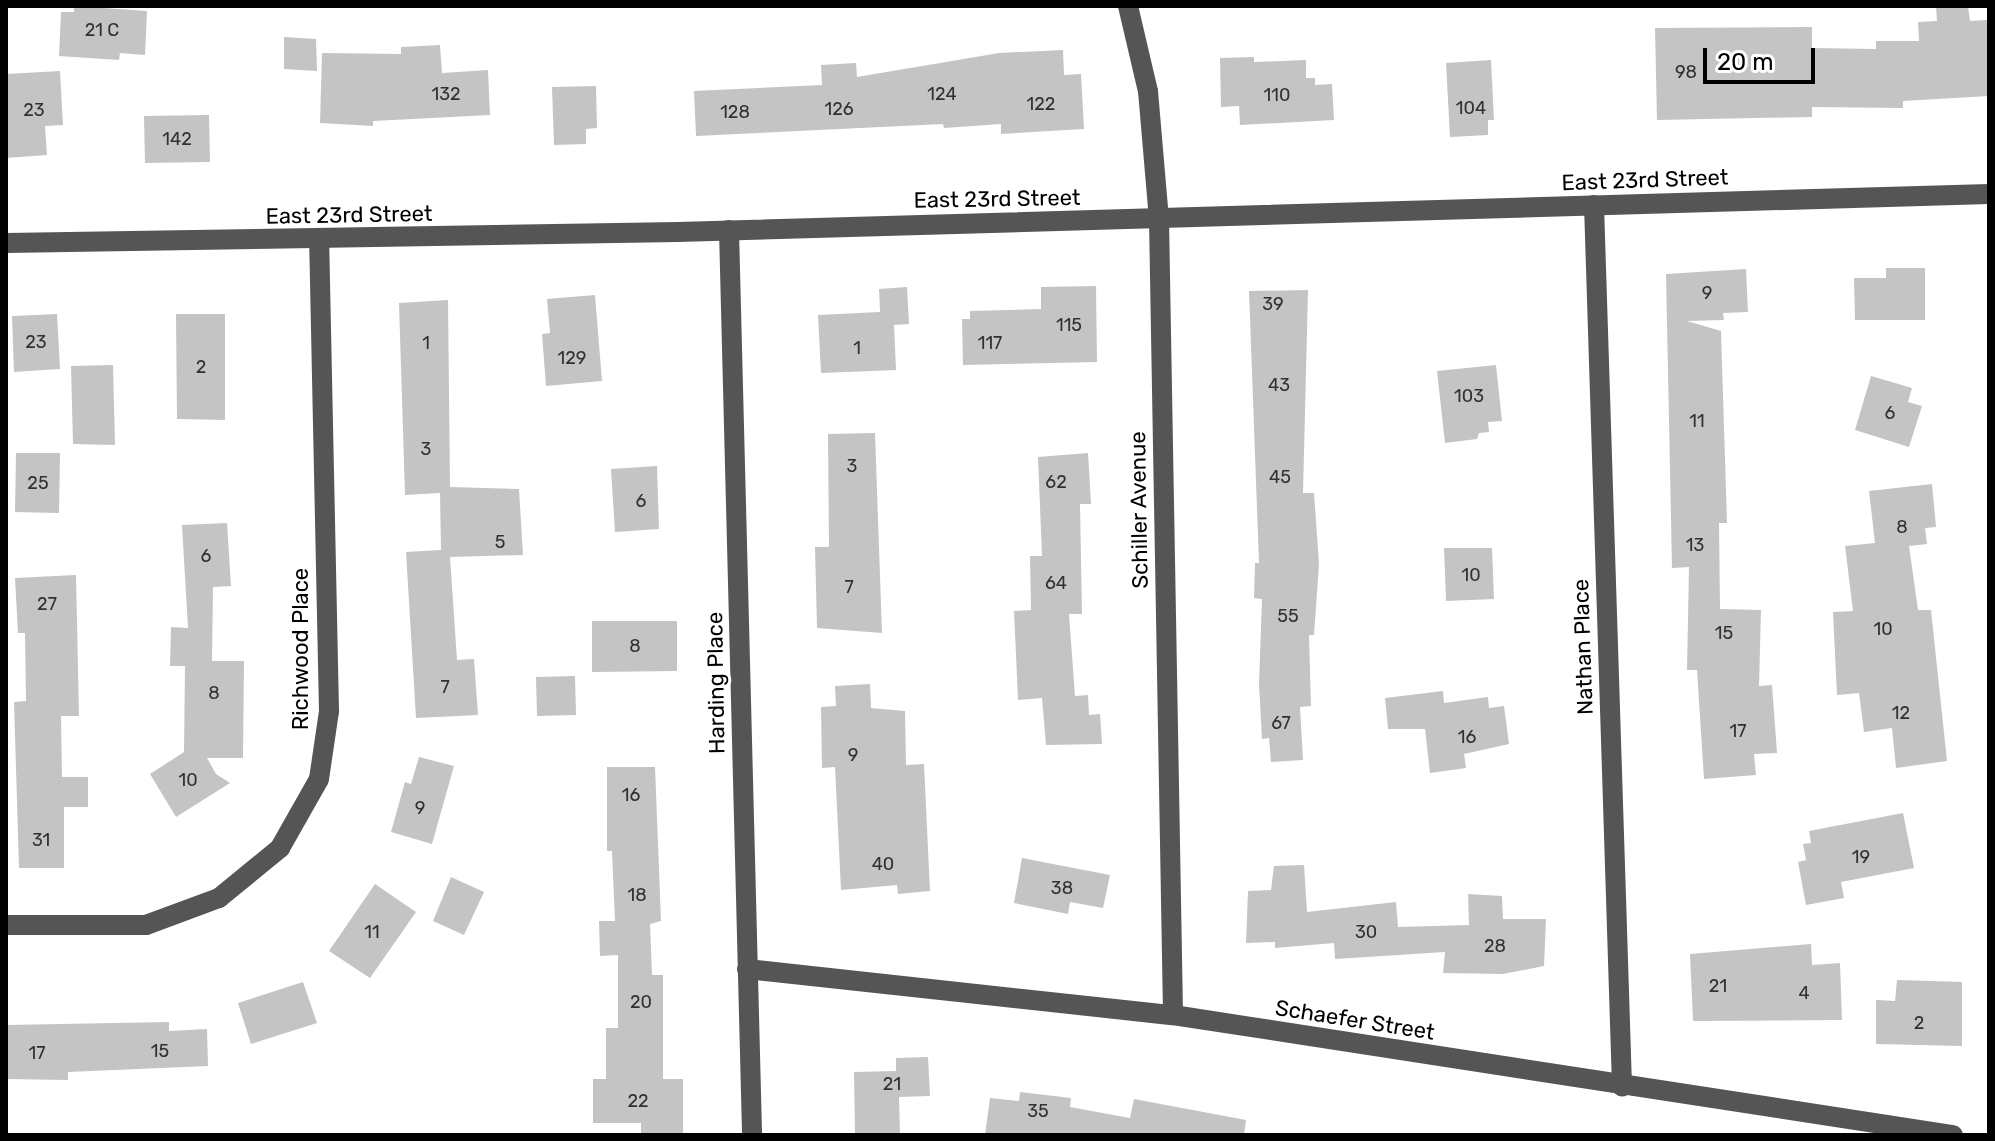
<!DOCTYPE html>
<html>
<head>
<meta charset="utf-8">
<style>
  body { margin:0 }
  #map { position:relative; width:1995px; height:1141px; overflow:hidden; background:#fff; font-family:Rubik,sans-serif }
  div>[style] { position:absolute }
  .building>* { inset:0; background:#c4c4c4 }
  .minor>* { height:20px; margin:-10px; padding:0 10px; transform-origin:10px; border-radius:10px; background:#555 }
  span { translate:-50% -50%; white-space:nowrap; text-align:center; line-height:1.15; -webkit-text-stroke:6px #fff; paint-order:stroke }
  .number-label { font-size:18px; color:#313131 }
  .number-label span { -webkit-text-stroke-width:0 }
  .street-label { font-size:22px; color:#000 }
  .frame { position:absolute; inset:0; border:8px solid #000; pointer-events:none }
  .scale { position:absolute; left:1703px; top:48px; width:112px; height:36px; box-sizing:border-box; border:4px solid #000; border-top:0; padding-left:10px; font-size:24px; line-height:28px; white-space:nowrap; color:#000; -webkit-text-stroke:6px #fff; paint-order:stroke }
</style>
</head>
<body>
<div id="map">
  <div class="building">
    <i style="clip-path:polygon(74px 6px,147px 11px,145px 55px,120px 53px,119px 60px,59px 56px,61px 12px,74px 12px)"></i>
    <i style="clip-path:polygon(1936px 6px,1968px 6px,1970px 21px,1987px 20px,1989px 96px,1903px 101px,1903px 108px,1812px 107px,1812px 117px,1657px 120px,1655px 28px,1812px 27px,1812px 48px,1876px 49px,1876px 41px,1919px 41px,1918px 22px,1937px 21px)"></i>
    <i style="clip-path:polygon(284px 37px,316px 39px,317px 71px,284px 69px)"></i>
    <i style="clip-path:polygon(440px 45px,442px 73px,488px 70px,490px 115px,373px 121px,373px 126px,320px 123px,322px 53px,401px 54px,401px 47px)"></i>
    <i style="clip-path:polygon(1063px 50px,1064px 75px,1081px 74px,1084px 129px,1001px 134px,1001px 124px,944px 128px,943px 124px,696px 136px,694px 91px,822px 85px,821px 65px,856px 63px,857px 77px,999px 53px)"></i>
    <i style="clip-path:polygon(1254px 57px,1254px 62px,1306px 60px,1306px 78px,1315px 78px,1315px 85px,1332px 84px,1334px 120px,1240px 125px,1239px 106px,1221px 107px,1220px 58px)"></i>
    <i style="clip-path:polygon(1491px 60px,1494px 120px,1488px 120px,1488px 135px,1450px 137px,1446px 63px)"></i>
    <i style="clip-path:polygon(60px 71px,63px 125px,45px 126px,47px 155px,6px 158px,6px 74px)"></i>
    <i style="clip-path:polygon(596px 86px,597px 128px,586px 129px,586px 144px,554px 145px,552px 87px)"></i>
    <i style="clip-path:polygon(209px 115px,210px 162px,145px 163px,144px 116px)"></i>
    <i style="clip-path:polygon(1886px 268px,1925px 268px,1925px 320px,1855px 320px,1854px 278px,1886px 278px)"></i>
    <i style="clip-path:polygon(1746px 269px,1748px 312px,1723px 313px,1724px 320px,1687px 321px,1721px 331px,1727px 523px,1719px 523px,1720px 609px,1761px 610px,1759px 686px,1772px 685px,1777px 753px,1754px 754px,1756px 775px,1704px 779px,1697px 670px,1687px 670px,1689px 567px,1672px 568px,1666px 274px)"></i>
    <i style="clip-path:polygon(1096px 286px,1097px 362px,963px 365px,962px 319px,970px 319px,970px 311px,1041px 309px,1041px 287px)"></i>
    <i style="clip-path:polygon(907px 287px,909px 324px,894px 325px,896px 370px,821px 373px,818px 315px,880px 312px,879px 289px)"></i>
    <i style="clip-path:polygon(1308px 290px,1303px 493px,1314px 493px,1319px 564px,1314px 635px,1309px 635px,1311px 706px,1300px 707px,1303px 760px,1271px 762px,1269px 738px,1262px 739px,1259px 684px,1262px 599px,1254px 598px,1255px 563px,1259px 563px,1249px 291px)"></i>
    <i style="clip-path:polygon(595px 295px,602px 381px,546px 386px,542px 334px,550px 333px,547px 299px)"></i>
    <i style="clip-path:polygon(448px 300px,450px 487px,519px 489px,523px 555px,450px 557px,457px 660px,474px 659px,478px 715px,416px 718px,406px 552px,441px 550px,440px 493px,405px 495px,399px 303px)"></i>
    <i style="clip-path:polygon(57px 314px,60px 369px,14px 372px,12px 316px)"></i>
    <i style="clip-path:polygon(176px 314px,225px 314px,225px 420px,177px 419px)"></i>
    <i style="clip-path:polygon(113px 365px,115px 445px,73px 444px,71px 366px)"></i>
    <i style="clip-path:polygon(1496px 365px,1502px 421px,1488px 422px,1489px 432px,1479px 433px,1477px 439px,1445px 443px,1437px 371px)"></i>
    <i style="clip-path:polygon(1871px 376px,1912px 388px,1908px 402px,1922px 406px,1909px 447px,1855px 430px)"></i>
    <i style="clip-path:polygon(875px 433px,882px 633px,817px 628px,815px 547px,829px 547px,828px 434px)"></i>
    <i style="clip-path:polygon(16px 453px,60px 453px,59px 513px,15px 512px)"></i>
    <i style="clip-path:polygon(1088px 453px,1091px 504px,1080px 504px,1082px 614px,1069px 614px,1075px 696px,1088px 695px,1089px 715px,1100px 714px,1102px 744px,1046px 745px,1042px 698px,1018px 700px,1014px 611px,1031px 610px,1030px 556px,1042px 556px,1038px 457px)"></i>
    <i style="clip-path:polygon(657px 466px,659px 529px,615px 532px,611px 469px)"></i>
    <i style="clip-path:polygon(1932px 484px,1936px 527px,1925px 528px,1927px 544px,1909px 546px,1918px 610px,1931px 610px,1947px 761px,1896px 768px,1892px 728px,1864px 732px,1859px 693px,1837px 695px,1833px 612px,1853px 611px,1845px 546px,1875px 543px,1869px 491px)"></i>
    <i style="clip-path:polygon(227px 523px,231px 586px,213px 587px,212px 661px,244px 661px,243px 758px,207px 758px,216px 774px,230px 783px,176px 817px,150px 774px,184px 752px,185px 666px,170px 666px,171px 627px,188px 628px,182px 525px)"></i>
    <i style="clip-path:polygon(1444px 548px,1492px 548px,1494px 599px,1446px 601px)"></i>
    <i style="clip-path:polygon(76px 575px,79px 716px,61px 716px,62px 777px,88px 777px,88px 807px,64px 807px,64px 868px,19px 868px,14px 702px,26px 701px,25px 633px,18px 633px,15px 578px)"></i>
    <i style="clip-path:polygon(592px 621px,677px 621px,677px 671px,592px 672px)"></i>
    <i style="clip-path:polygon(575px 676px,576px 715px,537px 716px,536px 677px)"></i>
    <i style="clip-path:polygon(870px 684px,871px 708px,905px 711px,906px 765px,924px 764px,930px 891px,898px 894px,897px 885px,841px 890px,835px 767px,822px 768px,821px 707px,836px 706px,835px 686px)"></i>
    <i style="clip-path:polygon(1443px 691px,1444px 703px,1488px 697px,1489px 708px,1504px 706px,1509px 744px,1464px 754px,1466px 768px,1430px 773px,1425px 729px,1388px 729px,1385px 698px)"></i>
    <i style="clip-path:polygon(419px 757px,454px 766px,432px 844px,391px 832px,405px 782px,411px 784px)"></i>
    <i style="clip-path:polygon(607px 767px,655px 767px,661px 921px,650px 924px,652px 975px,663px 975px,663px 1079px,683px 1079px,683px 1135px,641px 1135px,641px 1123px,593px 1123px,593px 1079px,606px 1079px,606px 1028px,618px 1028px,618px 955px,600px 956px,599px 921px,615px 921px,612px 851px,607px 851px)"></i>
    <i style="clip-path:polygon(1903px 813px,1914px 868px,1841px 882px,1844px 898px,1806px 905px,1798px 862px,1806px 860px,1803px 844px,1811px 843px,1809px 831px)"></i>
    <i style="clip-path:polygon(1022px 858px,1110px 875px,1103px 908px,1070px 902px,1068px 914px,1014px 903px)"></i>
    <i style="clip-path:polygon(1304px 865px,1307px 912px,1396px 902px,1398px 927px,1469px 925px,1468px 894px,1502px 896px,1503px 919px,1546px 919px,1544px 966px,1503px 974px,1443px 973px,1445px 952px,1335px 959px,1334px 943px,1275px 948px,1275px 942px,1246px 943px,1248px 891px,1271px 890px,1274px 866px)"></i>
    <i style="clip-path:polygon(451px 877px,484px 892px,464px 935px,433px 921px)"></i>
    <i style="clip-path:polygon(375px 884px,416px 912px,370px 978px,329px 951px)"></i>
    <i style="clip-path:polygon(1811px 944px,1812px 965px,1840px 963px,1842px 1020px,1693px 1021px,1690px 954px)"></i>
    <i style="clip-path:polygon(1897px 980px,1962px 982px,1962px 1046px,1876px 1044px,1876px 1000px,1895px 1001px)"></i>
    <i style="clip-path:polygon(303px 982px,317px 1023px,251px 1044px,238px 1003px)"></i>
    <i style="clip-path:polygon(169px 1022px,169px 1031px,207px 1029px,208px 1066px,68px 1072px,68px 1080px,6px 1079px,6px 1025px)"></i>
    <i style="clip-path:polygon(928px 1057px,930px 1096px,899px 1097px,900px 1135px,855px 1135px,854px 1072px,896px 1071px,896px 1058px)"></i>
    <i style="clip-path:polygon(1020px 1092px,1071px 1098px,1070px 1107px,1130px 1118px,1134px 1099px,1246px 1120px,1244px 1135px,985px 1135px,990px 1098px,1019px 1101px)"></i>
  </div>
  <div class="minor">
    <i style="left:1128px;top:6px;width:87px;rotate:76.8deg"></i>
    <i style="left:1148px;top:91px;width:128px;rotate:85.1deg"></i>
    <i style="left:1159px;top:219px;width:796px;rotate:88.99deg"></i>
    <i style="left:1594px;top:205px;width:882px;rotate:88.18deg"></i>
    <i style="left:729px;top:230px;width:905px;rotate:88.54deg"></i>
    <i style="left:6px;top:243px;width:672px;rotate:-0.94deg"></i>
    <i style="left:678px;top:232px;width:1312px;rotate:-1.66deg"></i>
    <i style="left:6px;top:925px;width:140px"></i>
    <i style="left:146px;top:925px;width:78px;rotate:-20.3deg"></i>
    <i style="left:219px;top:898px;width:79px;rotate:-39.3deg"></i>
    <i style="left:280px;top:848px;width:79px;rotate:-60.5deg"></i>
    <i style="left:319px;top:779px;width:69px;rotate:-81.6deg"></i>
    <i style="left:329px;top:711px;width:471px;rotate:-91.2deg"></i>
    <i style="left:747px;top:969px;width:428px;rotate:6.2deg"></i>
    <i style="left:1173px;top:1015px;width:789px;rotate:8.75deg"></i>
  </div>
  <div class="number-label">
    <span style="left:102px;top:30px">21 C</span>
    <span style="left:1686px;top:72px">98</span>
    <span style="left:446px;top:94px">132</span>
    <span style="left:942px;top:94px">124</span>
    <span style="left:1277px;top:95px">110</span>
    <span style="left:1041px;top:104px">122</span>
    <span style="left:1471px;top:108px">104</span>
    <span style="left:839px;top:109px">126</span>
    <span style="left:34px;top:110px">23</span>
    <span style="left:735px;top:112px">128</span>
    <span style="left:177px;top:139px">142</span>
    <span style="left:1707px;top:293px">9</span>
    <span style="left:1273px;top:304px">39</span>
    <span style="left:1069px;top:325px">115</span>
    <span style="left:36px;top:342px">23</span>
    <span style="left:426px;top:343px">1</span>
    <span style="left:990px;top:343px">117</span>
    <span style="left:857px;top:348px">1</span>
    <span style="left:572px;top:358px">129</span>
    <span style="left:201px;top:367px">2</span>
    <span style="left:1279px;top:385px">43</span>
    <span style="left:1469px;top:396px">103</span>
    <span style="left:1890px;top:413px">6</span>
    <span style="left:1697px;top:421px">11</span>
    <span style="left:426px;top:449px">3</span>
    <span style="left:852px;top:466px">3</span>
    <span style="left:1280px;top:477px">45</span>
    <span style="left:1056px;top:482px">62</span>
    <span style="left:38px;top:483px">25</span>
    <span style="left:641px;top:501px">6</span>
    <span style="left:1902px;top:527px">8</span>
    <span style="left:500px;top:542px">5</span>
    <span style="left:1695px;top:545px">13</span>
    <span style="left:206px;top:556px">6</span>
    <span style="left:1471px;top:575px">10</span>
    <span style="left:1056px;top:583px">64</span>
    <span style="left:849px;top:587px">7</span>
    <span style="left:47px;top:604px">27</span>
    <span style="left:1288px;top:616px">55</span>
    <span style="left:1883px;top:629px">10</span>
    <span style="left:1724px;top:633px">15</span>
    <span style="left:635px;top:646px">8</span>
    <span style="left:445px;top:687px">7</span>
    <span style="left:214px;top:693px">8</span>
    <span style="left:1901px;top:713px">12</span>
    <span style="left:1281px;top:723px">67</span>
    <span style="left:1738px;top:731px">17</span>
    <span style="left:1467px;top:737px">16</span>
    <span style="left:853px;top:755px">9</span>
    <span style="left:188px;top:780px">10</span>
    <span style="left:631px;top:795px">16</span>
    <span style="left:420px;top:808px">9</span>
    <span style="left:41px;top:840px">31</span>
    <span style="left:1861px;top:857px">19</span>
    <span style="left:883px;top:864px">40</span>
    <span style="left:1062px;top:888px">38</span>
    <span style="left:637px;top:895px">18</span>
    <span style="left:372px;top:932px">11</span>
    <span style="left:1366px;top:932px">30</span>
    <span style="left:1495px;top:946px">28</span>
    <span style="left:1718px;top:986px">21</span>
    <span style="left:1804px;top:993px">4</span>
    <span style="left:641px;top:1002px">20</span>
    <span style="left:1919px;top:1023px">2</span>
    <span style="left:160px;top:1051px">15</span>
    <span style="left:37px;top:1053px">17</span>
    <span style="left:892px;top:1084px">21</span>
    <span style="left:638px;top:1101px">22</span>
    <span style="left:1038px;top:1111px">35</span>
  </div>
  <div class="street-label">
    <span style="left:1645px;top:180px;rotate:-2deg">East 23rd Street</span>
    <span style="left:997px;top:199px;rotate:-1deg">East 23rd Street</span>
    <span style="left:349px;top:215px;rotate:-1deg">East 23rd Street</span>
    <span style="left:1139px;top:510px;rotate:-91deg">Schiller Avenue</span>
    <span style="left:1583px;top:647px;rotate:-92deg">Nathan Place</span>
    <span style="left:301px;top:649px;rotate:-90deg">Richwood Place</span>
    <span style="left:716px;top:683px;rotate:-91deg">Harding Place</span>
    <span style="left:1355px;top:1020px;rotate:9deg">Schaefer Street</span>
  </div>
  <div class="frame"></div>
  <div class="scale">20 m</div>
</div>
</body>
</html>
